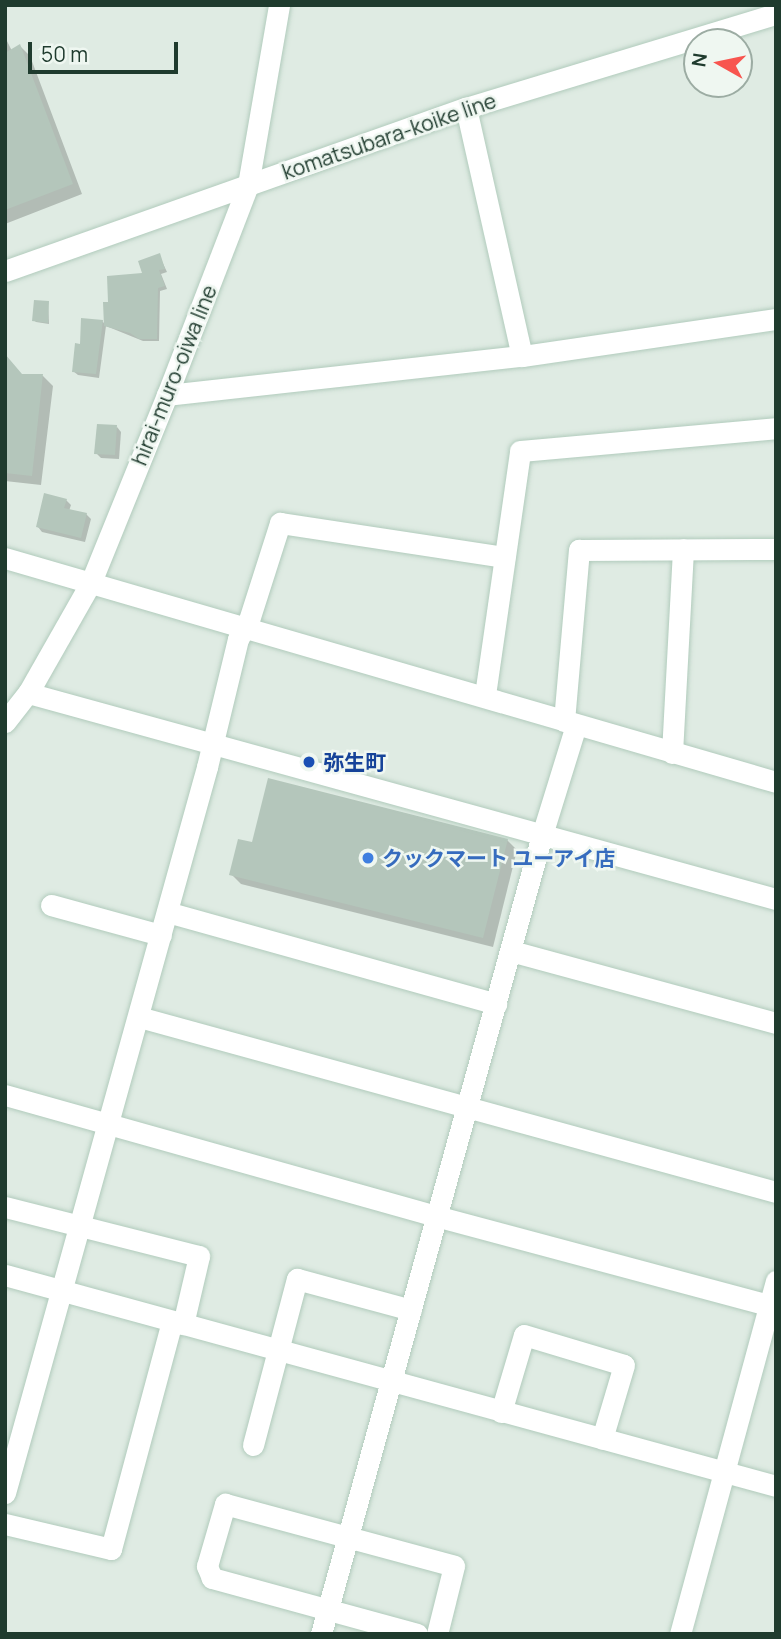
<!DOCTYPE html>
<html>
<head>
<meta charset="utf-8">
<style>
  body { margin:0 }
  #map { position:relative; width:781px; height:1639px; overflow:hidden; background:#dfebe3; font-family:Manrope,"Noto Sans JP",sans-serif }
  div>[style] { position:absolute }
  .shadow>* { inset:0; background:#0003 }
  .building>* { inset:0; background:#b4c6bb }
  .roads { filter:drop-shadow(0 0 2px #b1cbbc) drop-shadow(0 0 2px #b1cbbc) }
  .street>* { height:21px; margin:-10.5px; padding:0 10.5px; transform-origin:10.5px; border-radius:10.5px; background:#fff }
  .secondary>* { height:21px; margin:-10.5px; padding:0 10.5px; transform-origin:10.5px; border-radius:10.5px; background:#fff }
  .dots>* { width:19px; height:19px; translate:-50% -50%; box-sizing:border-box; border:4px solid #eff7f1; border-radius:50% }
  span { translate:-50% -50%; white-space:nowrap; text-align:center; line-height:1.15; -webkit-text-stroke:5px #eff7f1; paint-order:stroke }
  .street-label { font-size:21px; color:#1f3b2e }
  .transit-label { font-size:21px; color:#164399; font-weight:700 }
  .left { translate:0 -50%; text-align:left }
  .shop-label { font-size:21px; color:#366cbe; font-weight:700 }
  .frame { position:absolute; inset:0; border:7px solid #1f3b2e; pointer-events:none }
  .north { position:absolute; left:683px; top:28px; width:70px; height:70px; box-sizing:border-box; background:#eff7f1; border:2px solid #9caca3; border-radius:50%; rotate:279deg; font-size:19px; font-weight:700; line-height:28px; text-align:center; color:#1f3b2e }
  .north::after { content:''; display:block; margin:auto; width:24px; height:32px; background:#f8554f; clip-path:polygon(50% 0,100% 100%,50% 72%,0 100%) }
  .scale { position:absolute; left:28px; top:42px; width:150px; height:32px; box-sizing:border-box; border:4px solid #1f3b2e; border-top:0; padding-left:9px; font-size:21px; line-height:24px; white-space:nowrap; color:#1f3b2e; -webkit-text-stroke:5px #eff7f1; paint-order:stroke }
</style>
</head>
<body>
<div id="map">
  <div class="shadow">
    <i style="clip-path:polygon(5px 37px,12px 51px,20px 46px,30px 56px,82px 194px,5px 224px)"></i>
    <i style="clip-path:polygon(159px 255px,167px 272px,161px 274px,167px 289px,160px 291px,159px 341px,143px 341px,106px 326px,99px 378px,78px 375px,73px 371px,82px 346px,102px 321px,105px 324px,110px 303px,145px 274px)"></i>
    <i style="clip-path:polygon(48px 303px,49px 324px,36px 322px,34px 320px)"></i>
    <i style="clip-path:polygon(5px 365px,21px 376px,43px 376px,53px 386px,41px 485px,5px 481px)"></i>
    <i style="clip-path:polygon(117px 427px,121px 432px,119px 459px,101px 458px,96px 453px)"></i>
    <i style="clip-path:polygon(66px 500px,71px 505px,69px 511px,86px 514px,91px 519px,85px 542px,42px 532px,38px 527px)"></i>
    <i style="clip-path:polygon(507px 840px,517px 850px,493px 947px,241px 884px,231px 874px,253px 844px)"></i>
  </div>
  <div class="building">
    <i style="clip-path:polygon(20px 44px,73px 184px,5px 210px,5px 53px)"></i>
    <i style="clip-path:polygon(160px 253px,165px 269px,159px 270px,165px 286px,158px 288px,157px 339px,139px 339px,130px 333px,104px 326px,103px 302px,108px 302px,107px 276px,142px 273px,138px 261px)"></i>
    <i style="clip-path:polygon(34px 300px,49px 301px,48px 323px,32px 321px)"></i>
    <i style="clip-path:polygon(81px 318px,103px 320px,96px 374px,72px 372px,75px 343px,80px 344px)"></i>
    <i style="clip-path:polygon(5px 354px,22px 374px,43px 374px,32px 476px,5px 473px)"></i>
    <i style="clip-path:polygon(97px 424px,117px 425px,115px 455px,94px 454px)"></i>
    <i style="clip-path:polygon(44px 493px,67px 499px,64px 508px,87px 513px,81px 538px,36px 527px)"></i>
    <i style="clip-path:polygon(268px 778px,508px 839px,483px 938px,229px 875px,238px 839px,252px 842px)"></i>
  </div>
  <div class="roads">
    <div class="street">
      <i style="left:466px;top:108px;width:254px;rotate:77.3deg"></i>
      <i style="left:167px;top:395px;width:357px;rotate:-6.3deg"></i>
      <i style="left:522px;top:356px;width:257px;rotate:-8.3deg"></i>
      <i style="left:5px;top:558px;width:803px;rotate:16.2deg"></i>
      <i style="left:485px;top:695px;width:246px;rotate:-81.8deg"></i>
      <i style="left:520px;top:451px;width:257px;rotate:-5.1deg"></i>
      <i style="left:564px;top:721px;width:172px;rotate:-85deg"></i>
      <i style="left:579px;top:550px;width:197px;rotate:-0.3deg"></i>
      <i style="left:672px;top:753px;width:204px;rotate:-86.9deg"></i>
      <i style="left:51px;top:905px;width:114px;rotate:15.3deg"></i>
      <i style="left:167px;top:912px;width:342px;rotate:15.6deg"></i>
      <i style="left:511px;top:951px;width:275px;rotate:15.2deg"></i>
      <i style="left:139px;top:1017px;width:661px;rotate:15.36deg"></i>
      <i style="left:5px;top:1095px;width:448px;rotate:15.7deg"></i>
      <i style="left:436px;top:1216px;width:345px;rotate:15deg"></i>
      <i style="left:5px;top:1207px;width:200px;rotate:14.2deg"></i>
      <i style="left:199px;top:1256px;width:70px;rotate:103.2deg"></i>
      <i style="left:5px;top:1275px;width:799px;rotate:15.31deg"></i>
      <i style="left:501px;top:1412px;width:80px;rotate:-73.4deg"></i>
      <i style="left:524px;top:1335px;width:104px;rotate:16.7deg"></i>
      <i style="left:624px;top:1365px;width:77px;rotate:106.6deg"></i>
      <i style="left:253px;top:1445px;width:172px;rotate:-75.2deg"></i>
      <i style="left:297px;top:1279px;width:118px;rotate:15.2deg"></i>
      <i style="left:5px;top:1493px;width:754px;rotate:-74.45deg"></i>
      <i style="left:207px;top:767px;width:132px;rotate:-76.4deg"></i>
      <i style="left:238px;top:639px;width:22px;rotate:-60deg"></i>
      <i style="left:249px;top:620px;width:102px;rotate:-72.3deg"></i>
      <i style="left:280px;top:523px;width:227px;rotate:8.6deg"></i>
      <i style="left:5px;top:1524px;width:109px;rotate:13.3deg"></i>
      <i style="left:111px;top:1549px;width:235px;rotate:-75deg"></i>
      <i style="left:321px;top:1634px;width:829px;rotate:-74.54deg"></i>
      <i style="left:542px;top:835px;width:115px;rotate:-72.8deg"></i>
      <i style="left:417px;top:1634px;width:213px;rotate:-164.7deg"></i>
      <i style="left:212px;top:1578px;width:13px;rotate:-113deg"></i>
      <i style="left:207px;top:1566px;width:65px;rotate:-73.8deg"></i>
      <i style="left:225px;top:1504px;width:237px;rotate:15.1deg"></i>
      <i style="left:454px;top:1566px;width:70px;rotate:104deg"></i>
      <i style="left:680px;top:1634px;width:366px;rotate:-74.8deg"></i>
    </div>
    <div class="secondary">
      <i style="left:5px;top:271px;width:489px;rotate:-19.5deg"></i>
      <i style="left:466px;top:108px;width:324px;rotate:-16.9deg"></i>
      <i style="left:28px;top:693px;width:776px;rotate:15.4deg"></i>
      <i style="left:5px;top:722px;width:37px;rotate:-52deg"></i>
      <i style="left:28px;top:693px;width:128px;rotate:-60.4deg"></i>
      <i style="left:91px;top:582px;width:202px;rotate:-67.9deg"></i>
      <i style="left:167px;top:395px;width:225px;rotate:-68.9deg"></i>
      <i style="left:248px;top:185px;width:183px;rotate:-80.2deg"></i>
    </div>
  </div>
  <div class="dots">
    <i style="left:309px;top:762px;background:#1a4fb4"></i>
    <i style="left:368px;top:858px;background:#3f7fe0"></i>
  </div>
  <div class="street-label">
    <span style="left:389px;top:136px;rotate:-19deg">komatsubara-koike line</span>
    <span style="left:174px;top:375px;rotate:-68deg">hirai-muro-oiwa line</span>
  </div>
  <div class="transit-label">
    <span class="left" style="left:323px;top:762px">弥生町</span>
  </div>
  <div class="shop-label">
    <span class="left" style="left:382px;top:858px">クックマート ユーアイ店</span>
  </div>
  <div class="frame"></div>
  <div class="north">N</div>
  <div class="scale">50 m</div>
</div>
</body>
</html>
